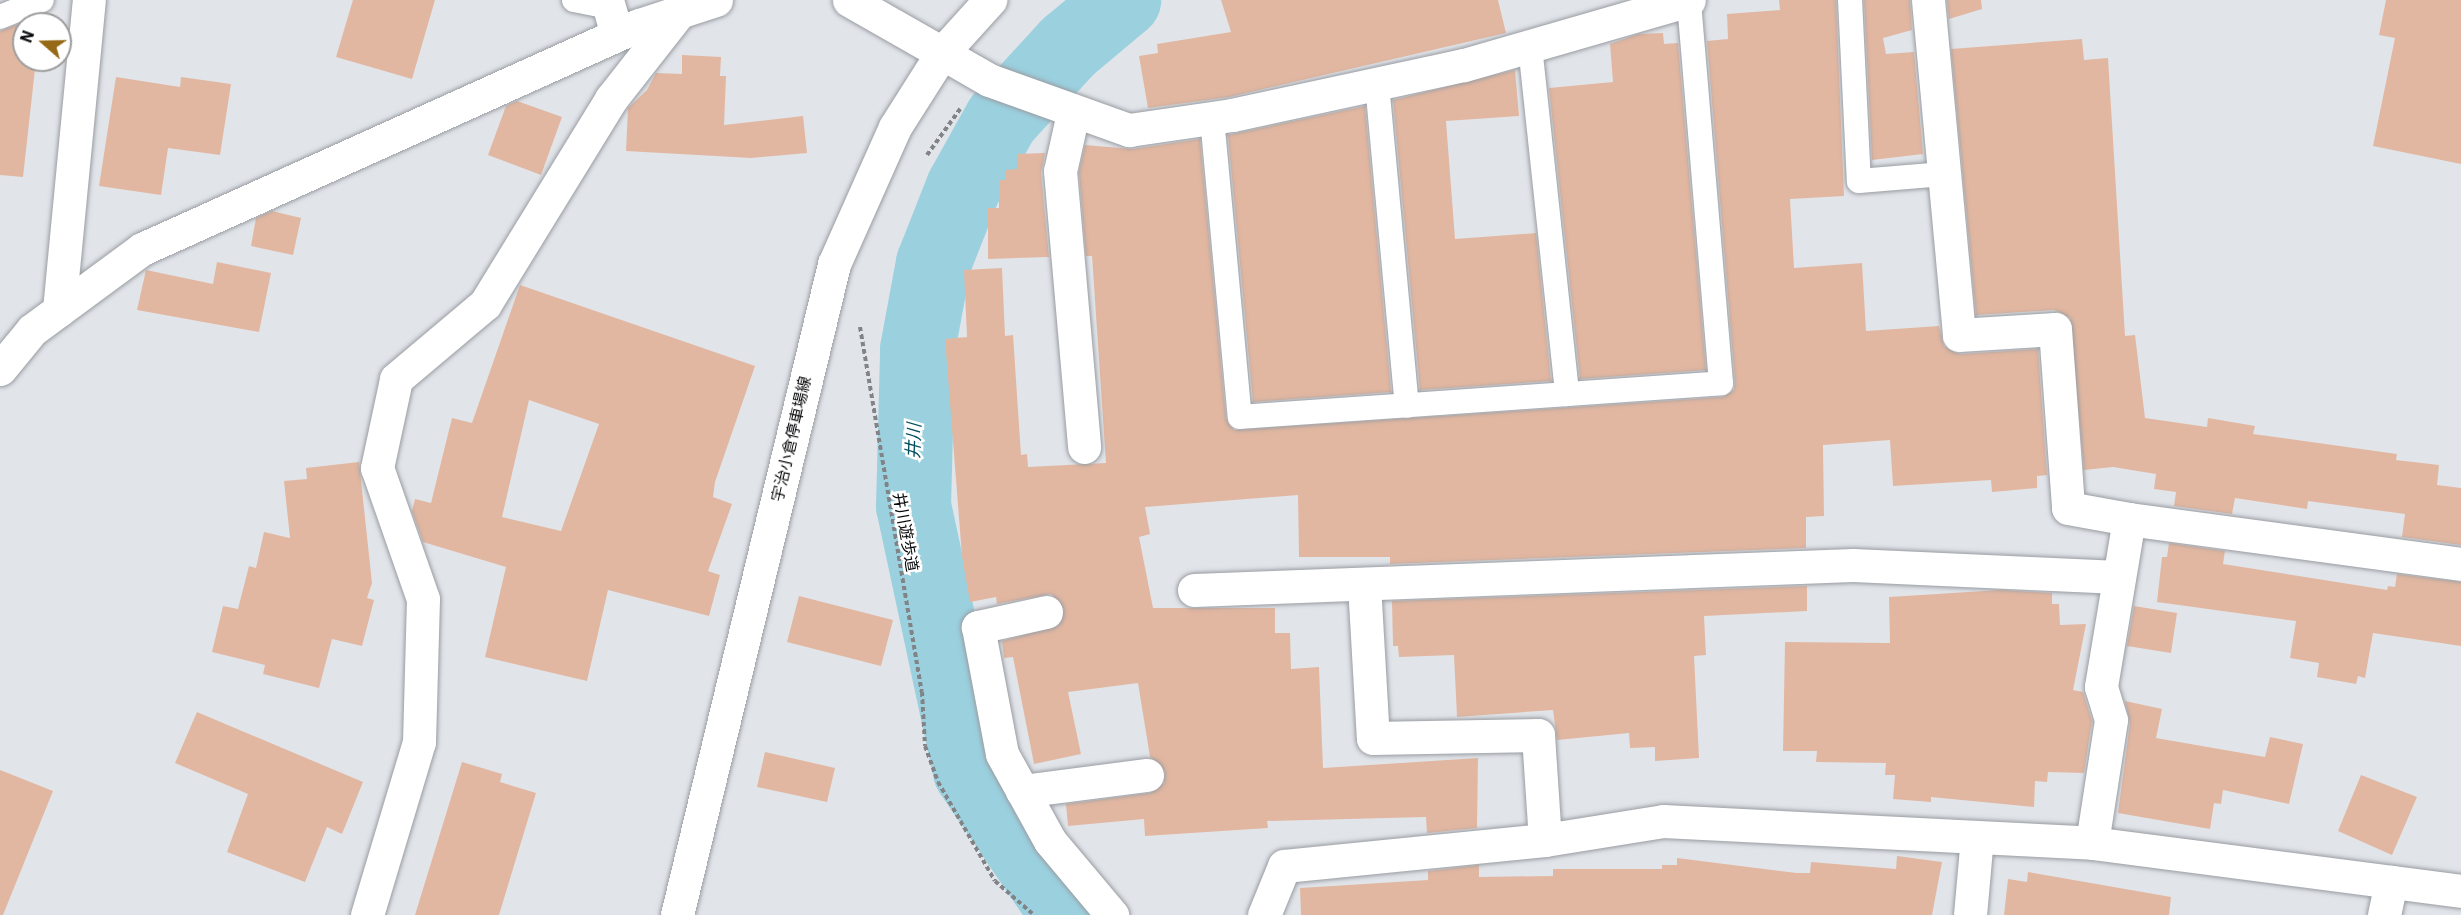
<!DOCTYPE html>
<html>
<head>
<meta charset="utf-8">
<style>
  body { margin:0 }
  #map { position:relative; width:2461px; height:915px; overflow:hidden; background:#e1e5ea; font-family:"IBM Plex Sans","Noto Sans JP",sans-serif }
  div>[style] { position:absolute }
  .river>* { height:75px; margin:-37.5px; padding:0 37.5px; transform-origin:37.5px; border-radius:37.5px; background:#9bd0df }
  .building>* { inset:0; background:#e2b7a1 }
  .path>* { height:4px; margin-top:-2px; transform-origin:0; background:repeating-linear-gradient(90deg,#818387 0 4.5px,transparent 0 7.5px) }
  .roads { filter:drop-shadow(0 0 2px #999ca1) drop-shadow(0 0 2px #999ca1) }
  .lane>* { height:24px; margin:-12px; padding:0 12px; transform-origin:12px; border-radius:12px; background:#fff }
  .street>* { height:33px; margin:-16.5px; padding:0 16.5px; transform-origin:16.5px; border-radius:16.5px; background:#fff }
  .secondary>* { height:33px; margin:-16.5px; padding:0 16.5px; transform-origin:16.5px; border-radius:16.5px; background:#fff }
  span { translate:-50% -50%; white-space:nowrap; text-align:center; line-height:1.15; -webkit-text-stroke:5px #fff; paint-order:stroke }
  .street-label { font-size:16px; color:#0a0b0d }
  .water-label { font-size:18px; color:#014f60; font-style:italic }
  .north { position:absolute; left:12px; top:12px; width:60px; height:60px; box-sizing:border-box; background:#fff; border:2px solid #9d9d9e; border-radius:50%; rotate:290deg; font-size:16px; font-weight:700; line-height:24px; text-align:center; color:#0a0b0d }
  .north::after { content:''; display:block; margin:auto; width:21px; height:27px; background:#956915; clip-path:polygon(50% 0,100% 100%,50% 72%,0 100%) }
</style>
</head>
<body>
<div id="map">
  <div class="river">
    <i style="left:1068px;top:915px;width:174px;rotate:-124.2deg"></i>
    <i style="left:970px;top:771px;width:271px;rotate:-102.1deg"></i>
    <i style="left:913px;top:506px;width:157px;rotate:-88.5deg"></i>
    <i style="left:917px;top:349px;width:87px;rotate:-79.5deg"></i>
    <i style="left:933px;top:263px;width:82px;rotate:-68.5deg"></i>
    <i style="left:963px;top:187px;width:78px;rotate:-60.8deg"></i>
    <i style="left:1001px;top:119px;width:99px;rotate:-47.5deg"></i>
    <i style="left:1068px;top:46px;width:72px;rotate:-39.9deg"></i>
  </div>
  <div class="building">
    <i style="clip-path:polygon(353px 0,435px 0,412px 79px,336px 57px)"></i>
    <i style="clip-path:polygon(1221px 0,1498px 0,1506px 33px,1229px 97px,1148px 108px,1139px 56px,1158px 53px,1157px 44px,1231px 32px)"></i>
    <i style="clip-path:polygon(1779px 0,1836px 0,1844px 196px,1790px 199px,1794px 268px,1862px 263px,1866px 331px,1939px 326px,1944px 346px,1960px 354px,2038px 349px,2047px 475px,2037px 476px,2037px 488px,1992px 492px,1991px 480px,1893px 486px,1890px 440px,1823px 445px,1824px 516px,1806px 517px,1806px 548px,1390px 564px,1390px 557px,1299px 557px,1298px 495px,1145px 507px,1150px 534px,1139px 537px,1153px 608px,1275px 608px,1275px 633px,1290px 633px,1291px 669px,1319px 667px,1323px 768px,1478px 758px,1477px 828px,1427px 833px,1426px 817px,1267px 821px,1268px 828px,1145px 836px,1144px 819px,1068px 826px,1066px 804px,1150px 793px,1164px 783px,1165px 772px,1150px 757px,1138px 683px,1068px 692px,1081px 754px,1034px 764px,1013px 657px,1004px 658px,1002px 641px,1058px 626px,1064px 609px,1051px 594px,997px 604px,996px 597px,970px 602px,962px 556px,945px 339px,967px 337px,964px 270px,1002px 268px,1005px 336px,1013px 335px,1021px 455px,1027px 454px,1028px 467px,1106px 463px,1092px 256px,1086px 256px,1079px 172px,1085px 145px,1132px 149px,1200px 139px,1226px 418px,1234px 430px,1723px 397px,1734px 390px,1735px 382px,1707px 41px,1728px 39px,1727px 14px,1780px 10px)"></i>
    <i style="clip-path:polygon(1864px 0,1910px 0,1912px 30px,1883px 38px,1886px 54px,1914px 52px,1923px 154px,1872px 160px)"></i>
    <i style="clip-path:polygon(1947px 0,1981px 0,1982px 9px,1949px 19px)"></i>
    <i style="clip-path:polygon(2386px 0,2461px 0,2461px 164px,2373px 146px,2395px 38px,2379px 35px)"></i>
    <i style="clip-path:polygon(40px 16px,39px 24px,24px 24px,24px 60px,36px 60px,23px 177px,0 175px,0 31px)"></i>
    <i style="clip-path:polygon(1663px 33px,1664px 44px,1678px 43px,1706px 370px,1580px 379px,1549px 88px,1613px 82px,1610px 44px,1638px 34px)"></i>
    <i style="clip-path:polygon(2082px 39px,2084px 60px,2108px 58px,2125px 336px,2135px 335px,2145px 418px,2207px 427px,2208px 418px,2255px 426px,2253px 434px,2397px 454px,2396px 460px,2439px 465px,2437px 485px,2461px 488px,2461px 545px,2402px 537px,2405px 514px,2308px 501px,2307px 509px,2235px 498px,2232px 514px,2174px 506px,2176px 492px,2154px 489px,2156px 474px,2113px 467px,2084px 470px,2070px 318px,2054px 310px,1976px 315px,1951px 49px)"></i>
    <i style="clip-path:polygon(682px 55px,721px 57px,720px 76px,726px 76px,724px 125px,803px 116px,807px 153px,751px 158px,626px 151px,628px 108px,647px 90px,656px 73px,682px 74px)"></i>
    <i style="clip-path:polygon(1515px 70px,1519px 116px,1446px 121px,1455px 239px,1536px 233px,1551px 381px,1420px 390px,1393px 100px)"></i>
    <i style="clip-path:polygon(116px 77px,180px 87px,181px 77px,231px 84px,220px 155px,168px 148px,161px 195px,99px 186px)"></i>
    <i style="clip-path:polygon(517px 101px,562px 117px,541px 175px,488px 155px,506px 106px)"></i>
    <i style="clip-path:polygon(1365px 106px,1391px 392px,1253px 402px,1228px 135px)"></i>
    <i style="clip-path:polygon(1045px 153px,1041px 173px,1049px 257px,988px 259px,988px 208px,999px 208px,999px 180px,1005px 180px,1005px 170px,1017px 169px,1017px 154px)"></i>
    <i style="clip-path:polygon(272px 211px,301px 218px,293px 255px,251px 246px,256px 218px)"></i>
    <i style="clip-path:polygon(217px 262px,271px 273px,259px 332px,137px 310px,146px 270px,213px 284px)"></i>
    <i style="clip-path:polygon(evenodd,520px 285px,755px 366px,715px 482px,713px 497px,732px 504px,708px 571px,720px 575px,709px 616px,608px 590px,587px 681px,485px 657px,506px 567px,423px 542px,412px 511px,415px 499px,431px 503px,452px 418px,472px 423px,520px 285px,529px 400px,599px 424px,561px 531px,502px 517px,529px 400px)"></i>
    <i style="clip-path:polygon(359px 462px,372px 583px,367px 598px,374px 600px,362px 646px,332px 639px,319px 688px,263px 674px,265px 665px,212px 652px,223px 606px,238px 609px,249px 566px,256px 568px,264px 532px,290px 538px,284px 481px,307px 479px,306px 468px)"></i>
    <i style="clip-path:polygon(2169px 543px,2225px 551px,2223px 564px,2387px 590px,2388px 586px,2395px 587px,2397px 574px,2461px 582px,2461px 646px,2373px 633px,2365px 678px,2358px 676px,2356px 684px,2317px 677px,2319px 663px,2290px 658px,2296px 621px,2157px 602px,2162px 557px,2167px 557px)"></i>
    <i style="clip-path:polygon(1807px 586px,1807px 611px,1704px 616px,1706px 655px,1694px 656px,1699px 758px,1655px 761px,1655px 747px,1630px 748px,1629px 733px,1557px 740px,1553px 710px,1457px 717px,1454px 655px,1399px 657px,1398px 646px,1393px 646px,1392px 601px)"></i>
    <i style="clip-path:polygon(2000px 590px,2052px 593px,2052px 604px,2059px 604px,2060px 625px,2086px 624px,2073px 690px,2083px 692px,2092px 721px,2084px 773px,2048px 772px,2047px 782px,2035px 781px,2034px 807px,1931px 797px,1931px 802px,1893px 799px,1895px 775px,1885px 775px,1886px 763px,1816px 762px,1817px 751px,1783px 751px,1785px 642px,1890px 643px,1889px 597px)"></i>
    <i style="clip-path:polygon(799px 596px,893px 620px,881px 666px,787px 642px)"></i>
    <i style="clip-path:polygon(2134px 606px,2177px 613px,2171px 653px,2127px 646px)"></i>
    <i style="clip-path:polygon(2125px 701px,2162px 709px,2156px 738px,2265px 757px,2270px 737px,2303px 744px,2289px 804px,2223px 790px,2221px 804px,2214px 803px,2210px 829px,2118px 813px,2130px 723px)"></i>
    <i style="clip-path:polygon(197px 712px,363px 782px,342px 834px,327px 827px,305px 882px,227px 852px,248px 794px,175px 763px)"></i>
    <i style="clip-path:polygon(765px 752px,835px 768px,827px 802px,757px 787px)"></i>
    <i style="clip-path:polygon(462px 762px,502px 774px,500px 782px,536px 793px,499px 915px,415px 915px)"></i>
    <i style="clip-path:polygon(0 770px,53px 791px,3px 915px,0 915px)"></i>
    <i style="clip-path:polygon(2361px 775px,2417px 797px,2392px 855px,2338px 831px)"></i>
    <i style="clip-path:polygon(1897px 856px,1942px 862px,1932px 915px,1301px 915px,1300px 888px,1428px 880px,1428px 871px,1479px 865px,1479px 877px,1553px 876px,1553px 869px,1662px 869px,1662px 865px,1677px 865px,1677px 858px,1797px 873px,1810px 873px,1811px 862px,1896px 869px)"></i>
    <i style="clip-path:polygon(2028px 872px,2171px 897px,2169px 915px,2004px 915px,2008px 879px,2027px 882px)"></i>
  </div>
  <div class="path">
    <i style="left:927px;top:155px;width:57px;rotate:-54.3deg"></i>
    <i style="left:860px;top:327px;width:370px;rotate:80.4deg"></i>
    <i style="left:922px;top:692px;width:54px;rotate:86.8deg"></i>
    <i style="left:925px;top:746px;width:38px;rotate:70deg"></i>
    <i style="left:938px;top:782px;width:114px;rotate:60.1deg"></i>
    <i style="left:995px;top:881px;width:52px;rotate:41.1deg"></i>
  </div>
  <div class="roads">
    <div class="lane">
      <i style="left:574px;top:0;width:32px;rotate:11deg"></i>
      <i style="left:1850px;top:0;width:181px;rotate:87.2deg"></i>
      <i style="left:1859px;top:181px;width:85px;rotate:-4.7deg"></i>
      <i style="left:0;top:17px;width:45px;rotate:-22deg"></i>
      <i style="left:1530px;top:46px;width:350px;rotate:83.9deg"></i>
      <i style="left:1377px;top:84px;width:323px;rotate:84.7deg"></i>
      <i style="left:1212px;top:118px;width:300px;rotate:84.7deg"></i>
      <i style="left:1240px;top:417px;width:482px;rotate:-4deg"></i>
      <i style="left:1721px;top:383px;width:384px;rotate:-94.8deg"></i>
    </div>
    <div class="street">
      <i style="left:607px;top:0;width:36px;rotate:74deg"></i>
      <i style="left:1928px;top:0;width:336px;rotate:84.7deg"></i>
      <i style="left:1959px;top:335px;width:96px;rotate:-3.6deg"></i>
      <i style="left:2055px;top:329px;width:179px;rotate:85.8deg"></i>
      <i style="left:2068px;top:508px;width:62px;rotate:10.2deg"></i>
      <i style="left:2129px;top:519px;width:170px;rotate:99.5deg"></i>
      <i style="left:2101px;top:687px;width:34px;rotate:73deg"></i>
      <i style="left:2111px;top:720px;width:124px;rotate:98.8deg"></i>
      <i style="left:942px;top:53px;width:54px;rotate:29.9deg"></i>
      <i style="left:989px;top:80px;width:149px;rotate:19.7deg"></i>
      <i style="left:1129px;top:130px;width:104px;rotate:-8.3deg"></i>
      <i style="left:1232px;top:115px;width:237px;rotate:-12.2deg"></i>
      <i style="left:1464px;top:65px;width:234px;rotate:-16.1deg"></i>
      <i style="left:1073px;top:113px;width:59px;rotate:102.6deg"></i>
      <i style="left:1060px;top:171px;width:277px;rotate:85deg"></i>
      <i style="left:59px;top:310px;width:311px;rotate:-84.5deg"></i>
      <i style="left:2129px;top:519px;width:335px;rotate:7.7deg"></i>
      <i style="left:1364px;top:584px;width:154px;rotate:86.7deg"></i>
      <i style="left:1373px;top:738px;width:165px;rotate:-1deg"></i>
      <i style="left:1538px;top:735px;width:105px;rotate:86.2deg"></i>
      <i style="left:1194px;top:590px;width:659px;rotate:-2.17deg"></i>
      <i style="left:1853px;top:565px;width:266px;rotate:2.6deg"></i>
      <i style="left:1046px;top:612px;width:70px;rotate:167.6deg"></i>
      <i style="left:978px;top:627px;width:129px;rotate:79.3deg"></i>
      <i style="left:1002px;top:754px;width:99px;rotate:61.1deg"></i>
      <i style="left:1050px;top:841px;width:97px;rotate:50deg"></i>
      <i style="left:1022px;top:791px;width:126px;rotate:-7.3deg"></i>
      <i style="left:367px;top:915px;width:181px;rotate:-73.3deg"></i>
      <i style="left:419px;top:742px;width:143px;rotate:-88.4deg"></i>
      <i style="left:423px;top:599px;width:139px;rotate:-109.3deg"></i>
      <i style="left:377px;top:468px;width:91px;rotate:-77.9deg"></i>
      <i style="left:396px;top:379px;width:116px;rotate:-40.1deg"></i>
      <i style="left:485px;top:304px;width:241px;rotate:-58.4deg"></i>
      <i style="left:611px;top:99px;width:112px;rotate:-51.9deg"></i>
      <i style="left:1264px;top:915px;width:53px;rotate:-67.8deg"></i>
      <i style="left:1284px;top:866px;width:262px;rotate:-5.7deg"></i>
      <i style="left:1545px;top:840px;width:120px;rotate:-9.1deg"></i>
      <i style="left:1663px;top:821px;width:430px;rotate:2.9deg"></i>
      <i style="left:2092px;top:843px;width:372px;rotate:7.4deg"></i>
      <i style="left:1970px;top:915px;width:78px;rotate:-84.9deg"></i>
      <i style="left:2384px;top:915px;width:34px;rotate:-78deg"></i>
    </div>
    <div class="secondary">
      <i style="left:849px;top:0;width:107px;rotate:29.7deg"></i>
      <i style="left:0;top:369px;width:50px;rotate:-50.6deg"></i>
      <i style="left:32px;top:330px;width:137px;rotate:-36.4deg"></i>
      <i style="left:142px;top:249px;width:545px;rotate:-24.26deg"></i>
      <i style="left:639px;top:25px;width:81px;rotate:-18deg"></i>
      <i style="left:677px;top:915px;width:670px;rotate:-76.44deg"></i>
      <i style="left:834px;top:264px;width:150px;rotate:-66deg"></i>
      <i style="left:895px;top:127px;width:88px;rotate:-57.6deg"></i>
      <i style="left:942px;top:53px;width:72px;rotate:-47.8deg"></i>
    </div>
  </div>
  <div class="street-label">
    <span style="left:791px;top:439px;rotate:-77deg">宇治小倉停車場線</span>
    <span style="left:906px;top:532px;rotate:80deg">井川遊歩道</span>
  </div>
  <div class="water-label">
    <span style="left:914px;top:441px;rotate:-88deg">井川</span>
  </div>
  <div class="north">N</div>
</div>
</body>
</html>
